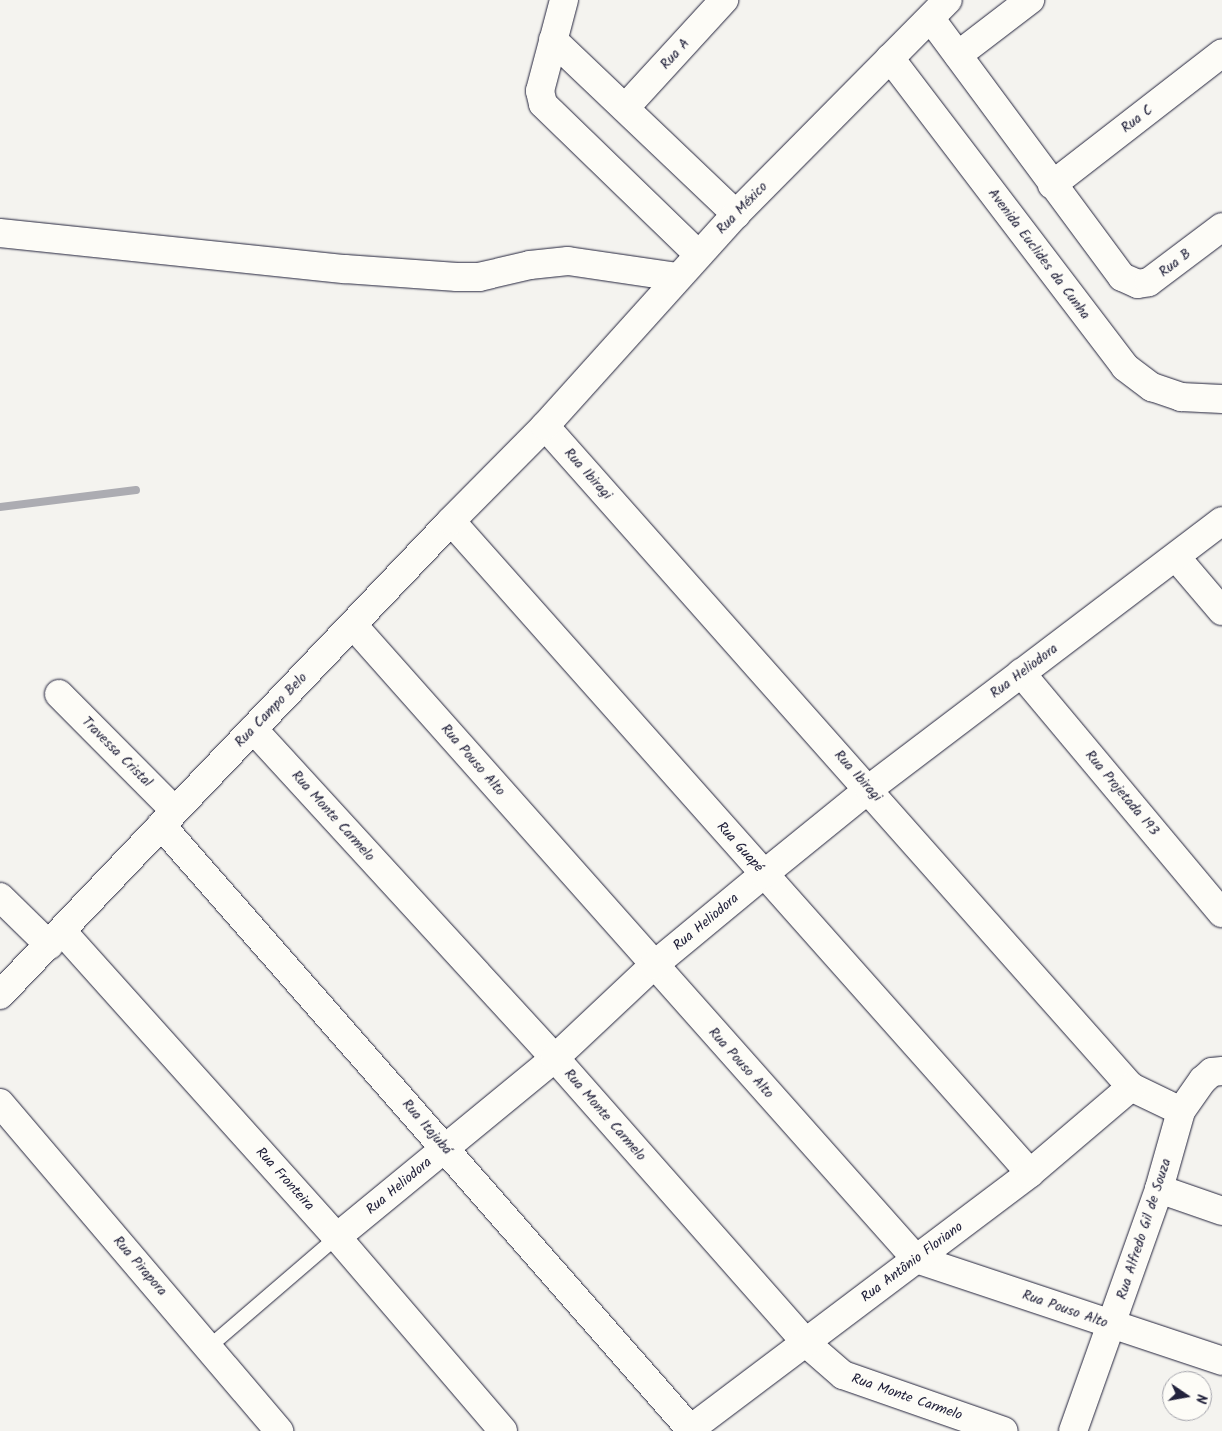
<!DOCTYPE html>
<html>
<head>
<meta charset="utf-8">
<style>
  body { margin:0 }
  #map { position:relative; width:1222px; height:1431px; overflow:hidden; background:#f4f3ef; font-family:Kalam,sans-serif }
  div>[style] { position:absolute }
  .stream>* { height:8px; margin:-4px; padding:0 4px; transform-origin:4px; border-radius:4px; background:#acacb2 }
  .roads { filter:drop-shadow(0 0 1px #22223b) drop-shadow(0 0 1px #22223b) }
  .lane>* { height:14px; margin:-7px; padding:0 7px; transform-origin:7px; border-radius:7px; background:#fdfcf7 }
  .street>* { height:28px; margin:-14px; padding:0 14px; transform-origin:14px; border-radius:14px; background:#fdfcf7 }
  span { translate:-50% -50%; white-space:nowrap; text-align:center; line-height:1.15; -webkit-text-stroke:4px #fdfcf7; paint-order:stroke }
  .street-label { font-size:14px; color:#22223b }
  .north { position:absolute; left:1162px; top:1371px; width:50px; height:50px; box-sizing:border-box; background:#fdfcf7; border:1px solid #a5a5ac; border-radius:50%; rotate:102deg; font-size:14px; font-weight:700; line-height:20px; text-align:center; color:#22223b }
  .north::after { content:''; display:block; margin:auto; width:18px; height:22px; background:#22223b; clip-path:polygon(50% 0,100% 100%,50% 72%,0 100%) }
</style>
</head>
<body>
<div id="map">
  <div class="stream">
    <i style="left:0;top:507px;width:137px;rotate:-7.1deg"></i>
  </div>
  <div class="roads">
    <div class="lane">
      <i style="left:209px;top:1347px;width:169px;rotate:-40.7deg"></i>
    </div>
    <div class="street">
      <i style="left:564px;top:0;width:94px;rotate:104.8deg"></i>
      <i style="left:540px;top:91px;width:13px;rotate:77deg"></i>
      <i style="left:543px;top:104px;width:216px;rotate:44.1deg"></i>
      <i style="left:931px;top:19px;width:321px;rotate:53.5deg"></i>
      <i style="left:1122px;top:277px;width:17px;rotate:24deg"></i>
      <i style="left:1138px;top:284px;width:11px;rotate:-10deg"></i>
      <i style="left:1149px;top:282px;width:91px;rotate:-37deg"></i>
      <i style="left:553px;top:40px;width:253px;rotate:43.6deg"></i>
      <i style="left:958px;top:55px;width:91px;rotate:-37.4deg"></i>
      <i style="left:890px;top:58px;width:388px;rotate:52.7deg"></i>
      <i style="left:1125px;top:367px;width:34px;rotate:37deg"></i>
      <i style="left:1152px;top:387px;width:31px;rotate:19deg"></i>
      <i style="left:1181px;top:397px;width:41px;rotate:2.8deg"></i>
      <i style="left:625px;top:108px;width:147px;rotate:-47.5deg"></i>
      <i style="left:1052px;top:185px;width:215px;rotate:-37.8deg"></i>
      <i style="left:0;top:233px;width:347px;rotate:6deg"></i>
      <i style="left:345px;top:269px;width:112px;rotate:4.1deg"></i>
      <i style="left:457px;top:277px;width:22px"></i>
      <i style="left:479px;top:277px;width:52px;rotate:-13.2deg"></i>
      <i style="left:530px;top:265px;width:38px;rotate:-6deg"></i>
      <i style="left:568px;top:261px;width:111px;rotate:8.3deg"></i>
      <i style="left:545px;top:426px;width:883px;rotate:48.44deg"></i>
      <i style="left:1131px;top:1087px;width:55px;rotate:25.6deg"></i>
      <i style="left:451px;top:521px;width:872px;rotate:48.39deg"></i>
      <i style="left:1176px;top:557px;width:71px;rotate:49.6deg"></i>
      <i style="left:353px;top:625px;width:848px;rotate:48.39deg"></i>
      <i style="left:916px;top:1259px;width:323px;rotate:18.4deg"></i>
      <i style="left:1021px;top:673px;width:313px;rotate:50.1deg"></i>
      <i style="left:59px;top:694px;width:163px;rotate:45.2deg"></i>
      <i style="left:253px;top:729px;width:447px;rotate:47.5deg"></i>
      <i style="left:555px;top:1058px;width:380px;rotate:48.6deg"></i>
      <i style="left:806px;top:1343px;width:49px;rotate:40.9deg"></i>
      <i style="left:843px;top:1375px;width:170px;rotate:19.2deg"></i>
      <i style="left:161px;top:825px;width:806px;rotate:48.77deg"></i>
      <i style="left:0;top:897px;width:69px;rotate:44.4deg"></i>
      <i style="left:62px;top:931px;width:411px;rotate:48.1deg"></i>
      <i style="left:337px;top:1237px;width:255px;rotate:49.4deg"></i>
      <i style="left:0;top:995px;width:654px;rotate:-46.42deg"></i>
      <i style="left:451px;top:521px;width:134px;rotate:-45.3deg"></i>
      <i style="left:545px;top:426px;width:285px;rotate:-48deg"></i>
      <i style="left:736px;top:214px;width:301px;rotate:-45.3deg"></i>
      <i style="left:0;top:1103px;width:431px;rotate:49.6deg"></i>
      <i style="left:1159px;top:1189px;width:67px;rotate:19.2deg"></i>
      <i style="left:337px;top:1237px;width:282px;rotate:-39.4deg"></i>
      <i style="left:555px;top:1058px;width:136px;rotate:-43.2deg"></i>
      <i style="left:654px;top:965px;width:143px;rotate:-39.6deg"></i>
      <i style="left:764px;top:874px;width:135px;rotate:-39deg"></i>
      <i style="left:869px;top:789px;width:443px;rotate:-37.2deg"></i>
      <i style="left:688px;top:1431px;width:428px;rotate:-37deg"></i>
      <i style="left:1030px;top:1173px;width:133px;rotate:-40.4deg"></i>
      <i style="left:1073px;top:1431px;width:257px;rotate:-70.4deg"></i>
      <i style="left:1159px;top:1189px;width:81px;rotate:-74.2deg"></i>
      <i style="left:1181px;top:1111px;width:38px;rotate:-55deg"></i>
      <i style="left:1203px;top:1080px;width:12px;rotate:-42deg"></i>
      <i style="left:1212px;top:1072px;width:10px;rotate:-6deg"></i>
    </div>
  </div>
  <div class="street-label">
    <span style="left:675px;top:54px;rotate:-48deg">Rua A</span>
    <span style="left:1137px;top:119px;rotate:-38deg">Rua C</span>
    <span style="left:742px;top:208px;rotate:-46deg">Rua México</span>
    <span style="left:1039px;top:254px;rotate:53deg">Avenida Euclides da Cunha</span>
    <span style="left:1175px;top:263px;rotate:-38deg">Rua B</span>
    <span style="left:588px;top:474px;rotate:48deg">Rua Ibiragi</span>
    <span style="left:1024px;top:671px;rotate:-37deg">Rua Heliodora</span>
    <span style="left:271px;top:710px;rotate:-46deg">Rua Campo Belo</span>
    <span style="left:117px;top:752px;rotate:45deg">Travessa Cristal</span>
    <span style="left:473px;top:760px;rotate:49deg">Rua Pouso Alto</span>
    <span style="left:858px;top:776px;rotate:48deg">Rua Ibiragi</span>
    <span style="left:1122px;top:793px;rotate:50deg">Rua Projetada 193</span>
    <span style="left:333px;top:816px;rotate:48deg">Rua Monte Carmelo</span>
    <span style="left:740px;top:847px;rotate:48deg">Rua Guapé</span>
    <span style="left:706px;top:922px;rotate:-40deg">Rua Heliodora</span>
    <span style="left:741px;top:1063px;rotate:48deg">Rua Pouso Alto</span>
    <span style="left:605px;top:1115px;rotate:49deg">Rua Monte Carmelo</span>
    <span style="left:427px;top:1127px;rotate:49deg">Rua Itajubá</span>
    <span style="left:285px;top:1179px;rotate:48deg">Rua Fronteira</span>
    <span style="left:399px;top:1186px;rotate:-40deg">Rua Heliodora</span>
    <span style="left:1144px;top:1229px;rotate:-72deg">Rua Alfredo Gil de Souza</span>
    <span style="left:912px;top:1262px;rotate:-37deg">Rua Antônio Floriano</span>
    <span style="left:140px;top:1266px;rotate:49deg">Rua Pirapora</span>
    <span style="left:1065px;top:1309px;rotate:19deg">Rua Pouso Alto</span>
    <span style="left:907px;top:1397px;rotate:19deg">Rua Monte Carmelo</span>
  </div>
  <div class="north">N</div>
</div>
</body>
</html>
